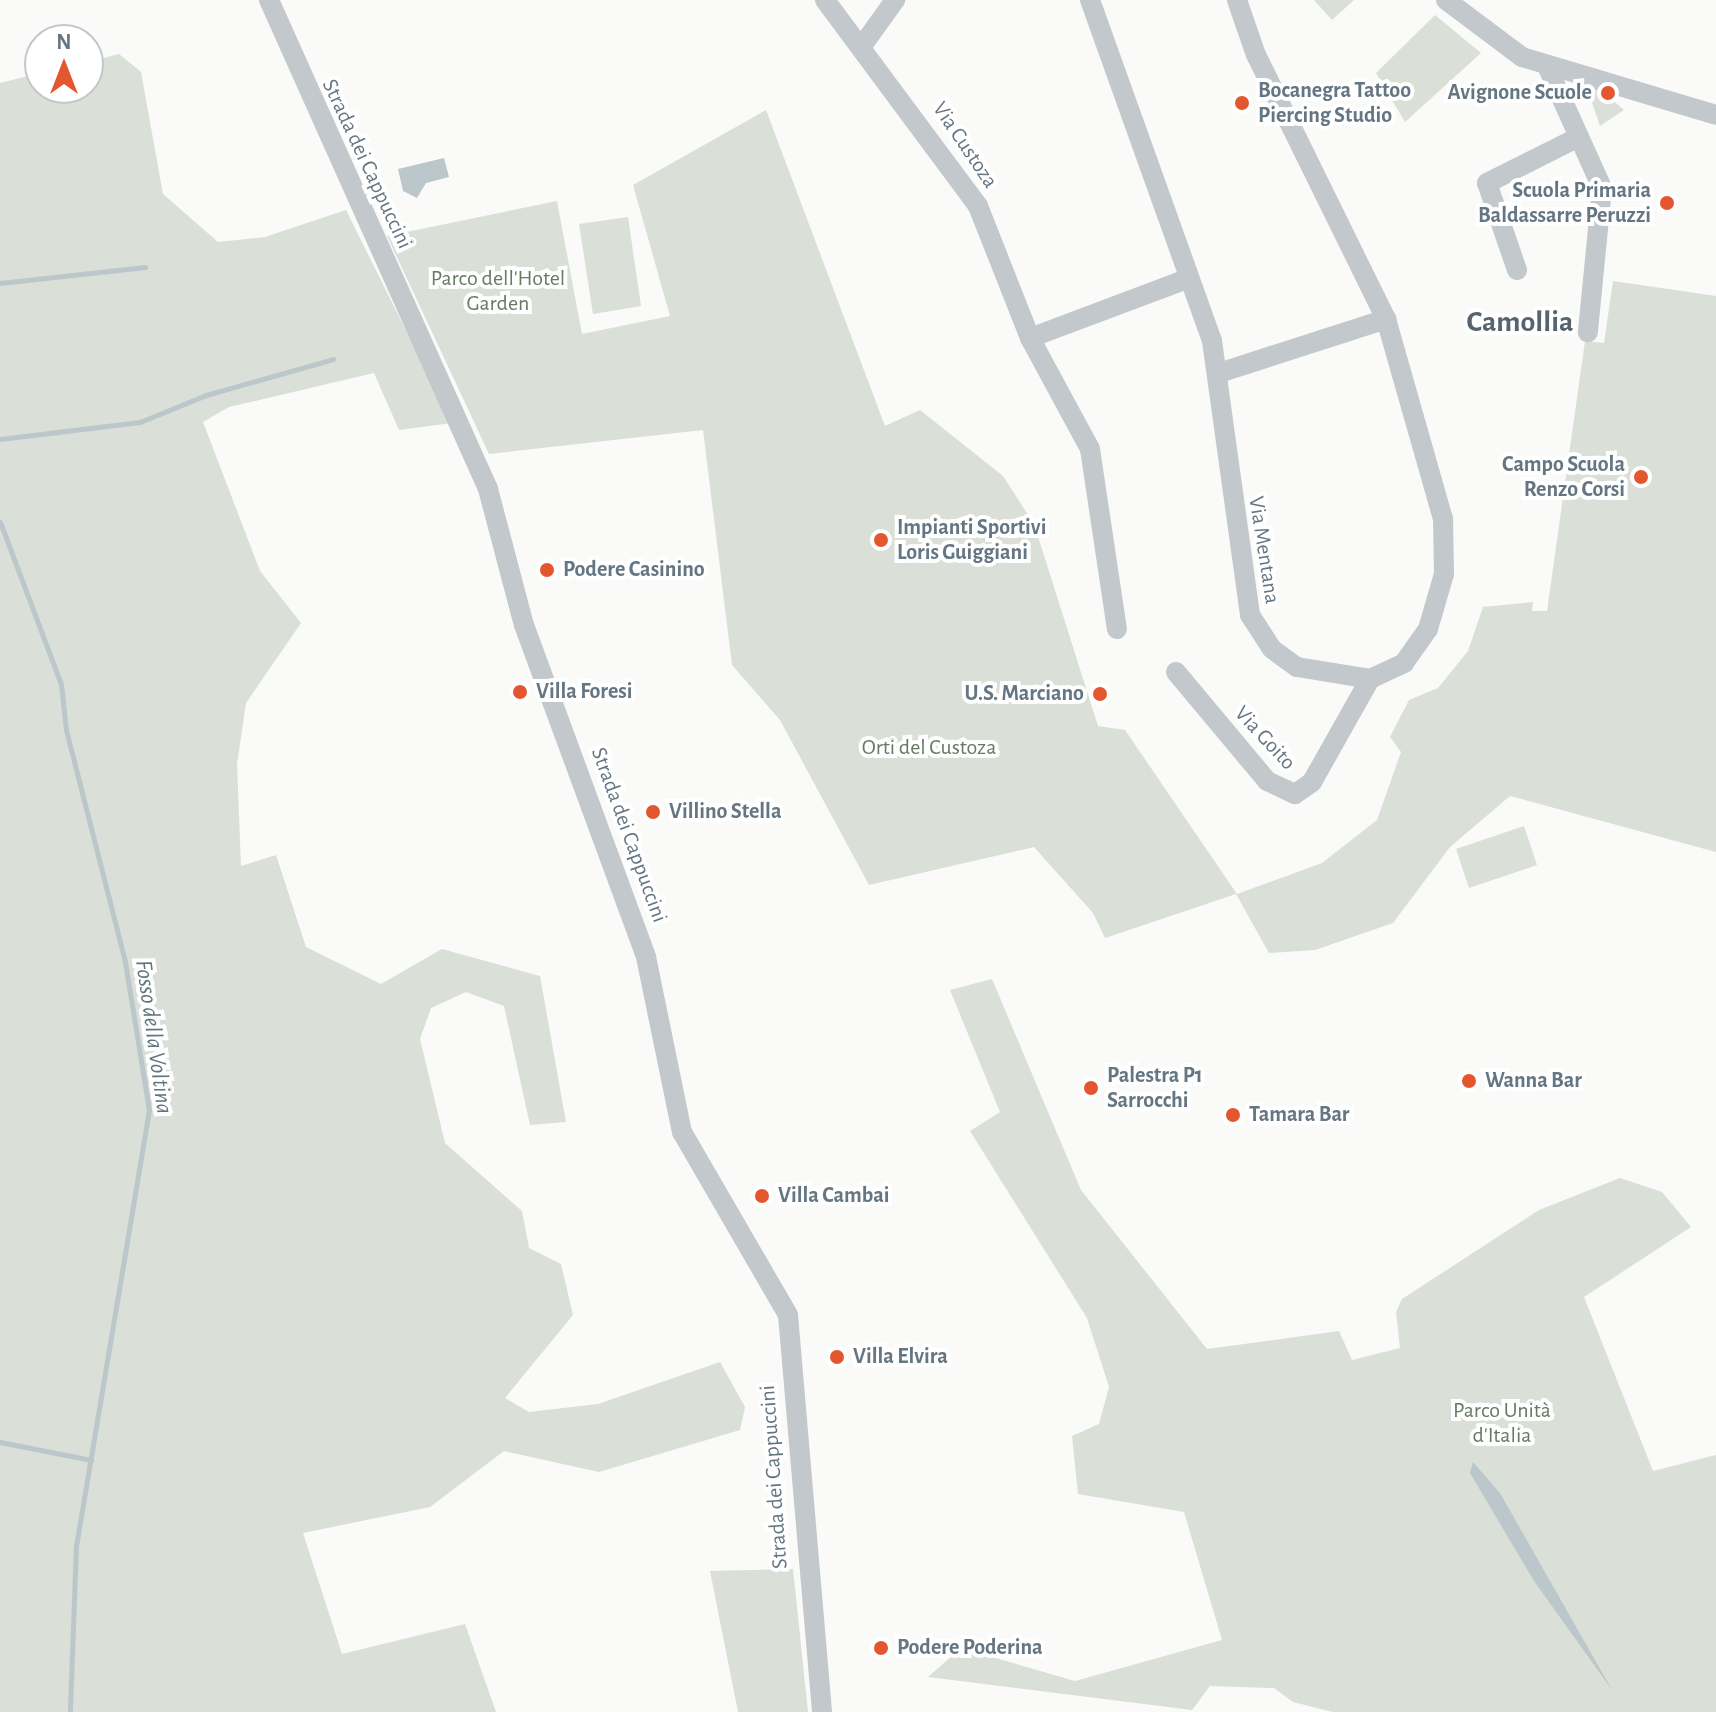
<!DOCTYPE html>
<html>
<head>
<meta charset="utf-8">
<style>
  body { margin:0 }
  #map { position:relative; width:1716px; height:1712px; overflow:hidden; background:#fafaf8; font-family:"Alegreya Sans",sans-serif }
  div>[style] { position:absolute }
  .green>* { inset:0; background:#dadfd7 }
  .water>* { inset:0; background:#bbc7cb }
  .stream>* { height:5px; margin:-2.5px; padding:0 2.5px; transform-origin:2.5px; border-radius:2.5px; background:#bbc7cb }
  .street>* { height:20px; margin:-10px; padding:0 10px; transform-origin:10px; border-radius:10px; background:#c3c8cc }
  .dots>* { width:22px; height:22px; translate:-50% -50%; box-sizing:border-box; border:4px solid #fff; border-radius:50% }
  span { translate:-50% -50%; white-space:nowrap; text-align:center; line-height:1.15; -webkit-text-stroke:8px #fff; paint-order:stroke }
  .poi-label { font-size:22px; color:#657683; font-weight:700 }
  .left { translate:0 -50%; text-align:left }
  .right { translate:-100% -50%; text-align:right }
  .street-label { font-size:22px; color:#657683 }
  .park-label { font-size:22px; color:#687a64 }
  .water-label { font-size:24px; color:#60757c; font-style:italic }
  .district-label { font-size:30px; color:#57646e; font-weight:700 }
  .north { position:absolute; left:24px; top:24px; width:80px; height:80px; box-sizing:border-box; background:#fff; border:2px solid #c1c8cd; border-radius:50%; rotate:0deg; font-size:22px; font-weight:700; line-height:32px; text-align:center; color:#657683 }
  .north::after { content:''; display:block; margin:auto; width:28px; height:36px; background:#e4572e; clip-path:polygon(50% 0,100% 100%,50% 72%,0 100%) }
</style>
</head>
<body>
<div id="map">
  <div class="green">
    <i style="clip-path:polygon(1314px 0,1354px 0,1332px 20px)"></i>
    <i style="clip-path:polygon(1435px 15px,1481px 53px,1405px 122px,1376px 73px)"></i>
    <i style="clip-path:polygon(119px 54px,141px 72px,163px 194px,218px 242px,265px 237px,346px 210px,452px 423px,399px 430px,374px 373px,229px 407px,203px 422px,260px 571px,301px 623px,246px 703px,237px 764px,241px 866px,276px 855px,306px 947px,381px 984px,442px 949px,540px 976px,566px 1122px,530px 1125px,504px 1006px,466px 992px,431px 1008px,420px 1039px,445px 1143px,522px 1211px,529px 1248px,561px 1264px,573px 1315px,505px 1398px,529px 1412px,598px 1404px,720px 1362px,745px 1407px,740px 1430px,599px 1472px,504px 1451px,430px 1507px,303px 1533px,342px 1654px,465px 1624px,496px 1712px,0 1712px,0 83px,40px 73px,40px 88px,88px 88px,88px 62px)"></i>
    <i style="clip-path:polygon(1594px 84px,1624px 110px,1600px 126px,1587px 88px)"></i>
    <i style="clip-path:polygon(766px 110px,885px 426px,920px 410px,1003px 476px,1034px 524px,1098px 726px,1125px 730px,1237px 894px,1322px 863px,1377px 820px,1401px 752px,1390px 737px,1409px 700px,1438px 688px,1468px 651px,1483px 607px,1533px 602px,1532px 611px,1547px 611px,1585px 341px,1604px 343px,1613px 281px,1716px 296px,1716px 852px,1510px 796px,1450px 847px,1393px 923px,1315px 950px,1269px 953px,1236px 894px,1105px 938px,1093px 913px,1034px 847px,869px 885px,780px 720px,732px 665px,703px 430px,489px 454px,387px 236px,557px 201px,582px 334px,670px 316px,633px 185px)"></i>
    <i style="clip-path:polygon(628px 217px,641px 306px,593px 314px,579px 224px)"></i>
    <i style="clip-path:polygon(1524px 826px,1537px 865px,1469px 888px,1456px 849px)"></i>
    <i style="clip-path:polygon(992px 979px,1081px 1190px,1207px 1349px,1339px 1331px,1352px 1360px,1400px 1348px,1396px 1312px,1402px 1299px,1539px 1210px,1620px 1178px,1662px 1192px,1691px 1227px,1584px 1297px,1653px 1471px,1716px 1455px,1716px 1712px,1333px 1712px,1293px 1702px,1274px 1688px,1210px 1686px,1192px 1710px,928px 1677px,961px 1648px,1075px 1681px,1222px 1640px,1184px 1512px,1078px 1494px,1072px 1436px,1099px 1424px,1109px 1387px,1087px 1318px,970px 1131px,1000px 1112px,950px 990px)"></i>
    <i style="clip-path:polygon(793px 1569px,808px 1712px,738px 1712px,710px 1571px)"></i>
  </div>
  <div class="water">
    <i style="clip-path:polygon(444px 158px,449px 177px,426px 183px,417px 198px,403px 191px,398px 169px)"></i>
    <i style="clip-path:polygon(1473px 1462px,1500px 1493px,1612px 1690px,1534px 1581px,1470px 1473px)"></i>
  </div>
  <div class="stream">
    <i style="left:0;top:283px;width:146px;rotate:-6.3deg"></i>
    <i style="left:0;top:439px;width:141px;rotate:-6.9deg"></i>
    <i style="left:140px;top:422px;width:71px;rotate:-22.2deg"></i>
    <i style="left:206px;top:395px;width:132px;rotate:-15.8deg"></i>
    <i style="left:0;top:522px;width:173px;rotate:69.4deg"></i>
    <i style="left:61px;top:684px;width:46px;rotate:83.8deg"></i>
    <i style="left:66px;top:730px;width:239px;rotate:75.7deg"></i>
    <i style="left:125px;top:962px;width:150px;rotate:80.8deg"></i>
    <i style="left:149px;top:1110px;width:441px;rotate:99.5deg"></i>
    <i style="left:76px;top:1545px;width:167px;rotate:92.1deg"></i>
    <i style="left:0;top:1442px;width:93px;rotate:11.2deg"></i>
  </div>
  <div class="street">
    <i style="left:269px;top:0;width:536px;rotate:65.87deg"></i>
    <i style="left:488px;top:489px;width:141px;rotate:75.2deg"></i>
    <i style="left:524px;top:625px;width:354px;rotate:69.8deg"></i>
    <i style="left:646px;top:957px;width:179px;rotate:78.4deg"></i>
    <i style="left:682px;top:1132px;width:211px;rotate:59.9deg"></i>
    <i style="left:788px;top:1315px;width:398px;rotate:85.1deg"></i>
    <i style="left:825px;top:0;width:257px;rotate:53.4deg"></i>
    <i style="left:978px;top:206px;width:142px;rotate:68.5deg"></i>
    <i style="left:1030px;top:338px;width:126px;rotate:61.6deg"></i>
    <i style="left:1090px;top:449px;width:182px;rotate:81.5deg"></i>
    <i style="left:1090px;top:0;width:362px;rotate:70.3deg"></i>
    <i style="left:1212px;top:341px;width:277px;rotate:82.1deg"></i>
    <i style="left:1250px;top:615px;width:40px;rotate:57.1deg"></i>
    <i style="left:1272px;top:649px;width:31px;rotate:36deg"></i>
    <i style="left:1297px;top:667px;width:74px;rotate:9.3deg"></i>
    <i style="left:1370px;top:679px;width:38px;rotate:-25deg"></i>
    <i style="left:1404px;top:663px;width:42px;rotate:-54.8deg"></i>
    <i style="left:1428px;top:629px;width:57px;rotate:-73.8deg"></i>
    <i style="left:1444px;top:574px;width:55px;rotate:-91deg"></i>
    <i style="left:1443px;top:519px;width:208px;rotate:-105.9deg"></i>
    <i style="left:1386px;top:319px;width:294px;rotate:-116.2deg"></i>
    <i style="left:1256px;top:55px;width:58px;rotate:-109.1deg"></i>
    <i style="left:1446px;top:0;width:95px;rotate:36.9deg"></i>
    <i style="left:1522px;top:57px;width:202px;rotate:16.6deg"></i>
    <i style="left:862px;top:46px;width:57px;rotate:-54.3deg"></i>
    <i style="left:1547px;top:66px;width:134px;rotate:65.7deg"></i>
    <i style="left:1602px;top:188px;width:145px;rotate:95.6deg"></i>
    <i style="left:1517px;top:270px;width:92px;rotate:-109deg"></i>
    <i style="left:1487px;top:183px;width:103px;rotate:-26.6deg"></i>
    <i style="left:1030px;top:338px;width:168px;rotate:-20.6deg"></i>
    <i style="left:1219px;top:373px;width:176px;rotate:-17.9deg"></i>
    <i style="left:1176px;top:672px;width:142px;rotate:50.1deg"></i>
    <i style="left:1267px;top:781px;width:31px;rotate:25deg"></i>
    <i style="left:1295px;top:794px;width:21px;rotate:-35deg"></i>
    <i style="left:1312px;top:782px;width:118px;rotate:-60.6deg"></i>
  </div>
  <div class="dots">
    <i style="left:1608px;top:93px;background:#e4572e"></i>
    <i style="left:1242px;top:103px;background:#e4572e"></i>
    <i style="left:1667px;top:203px;background:#e4572e"></i>
    <i style="left:1641px;top:477px;background:#e4572e"></i>
    <i style="left:881px;top:540px;background:#e4572e"></i>
    <i style="left:547px;top:570px;background:#e4572e"></i>
    <i style="left:520px;top:692px;background:#e4572e"></i>
    <i style="left:1100px;top:694px;background:#e4572e"></i>
    <i style="left:653px;top:812px;background:#e4572e"></i>
    <i style="left:1469px;top:1081px;background:#e4572e"></i>
    <i style="left:1091px;top:1088px;background:#e4572e"></i>
    <i style="left:1233px;top:1115px;background:#e4572e"></i>
    <i style="left:762px;top:1196px;background:#e4572e"></i>
    <i style="left:837px;top:1357px;background:#e4572e"></i>
    <i style="left:881px;top:1648px;background:#e4572e"></i>
  </div>
  <div class="poi-label">
    <span class="left" style="left:1258px;top:103px">Bocanegra Tattoo<br>Piercing Studio</span>
    <span class="right" style="left:1592px;top:93px">Avignone Scuole</span>
    <span class="right" style="left:1651px;top:203px">Scuola Primaria<br>Baldassarre Peruzzi</span>
    <span class="right" style="left:1625px;top:477px">Campo Scuola<br>Renzo Corsi</span>
    <span class="left" style="left:897px;top:540px">Impianti Sportivi<br>Loris Guiggiani</span>
    <span class="left" style="left:563px;top:570px">Podere Casinino</span>
    <span class="left" style="left:536px;top:692px">Villa Foresi</span>
    <span class="right" style="left:1084px;top:694px">U.S. Marciano</span>
    <span class="left" style="left:669px;top:812px">Villino Stella</span>
    <span class="left" style="left:1107px;top:1088px">Palestra P1<br>Sarrocchi</span>
    <span class="left" style="left:1485px;top:1081px">Wanna Bar</span>
    <span class="left" style="left:1249px;top:1115px">Tamara Bar</span>
    <span class="left" style="left:778px;top:1196px">Villa Cambai</span>
    <span class="left" style="left:853px;top:1357px">Villa Elvira</span>
    <span class="left" style="left:897px;top:1648px">Podere Poderina</span>
  </div>
  <div class="street-label">
    <span style="left:965px;top:145px;rotate:56deg">Via Custoza</span>
    <span style="left:367px;top:164px;rotate:65deg">Strada dei Cappuccini</span>
    <span style="left:1264px;top:550px;rotate:81deg">Via Mentana</span>
    <span style="left:1265px;top:738px;rotate:47deg">Via Goito</span>
    <span style="left:629px;top:835px;rotate:70deg">Strada dei Cappuccini</span>
    <span style="left:774px;top:1477px;rotate:-94deg">Strada dei Cappuccini</span>
  </div>
  <div class="park-label">
    <span style="left:498px;top:291px">Parco dell'Hotel<br>Garden</span>
    <span style="left:929px;top:748px">Orti del Custoza</span>
    <span style="left:1502px;top:1423px">Parco Unità<br>d'Italia</span>
  </div>
  <div class="water-label">
    <span style="left:153px;top:1037px;rotate:82deg">Fosso della Voltina</span>
  </div>
  <div class="district-label">
    <span style="left:1520px;top:322px">Camollia</span>
  </div>
  <div class="north">N</div>
</div>
</body>
</html>
